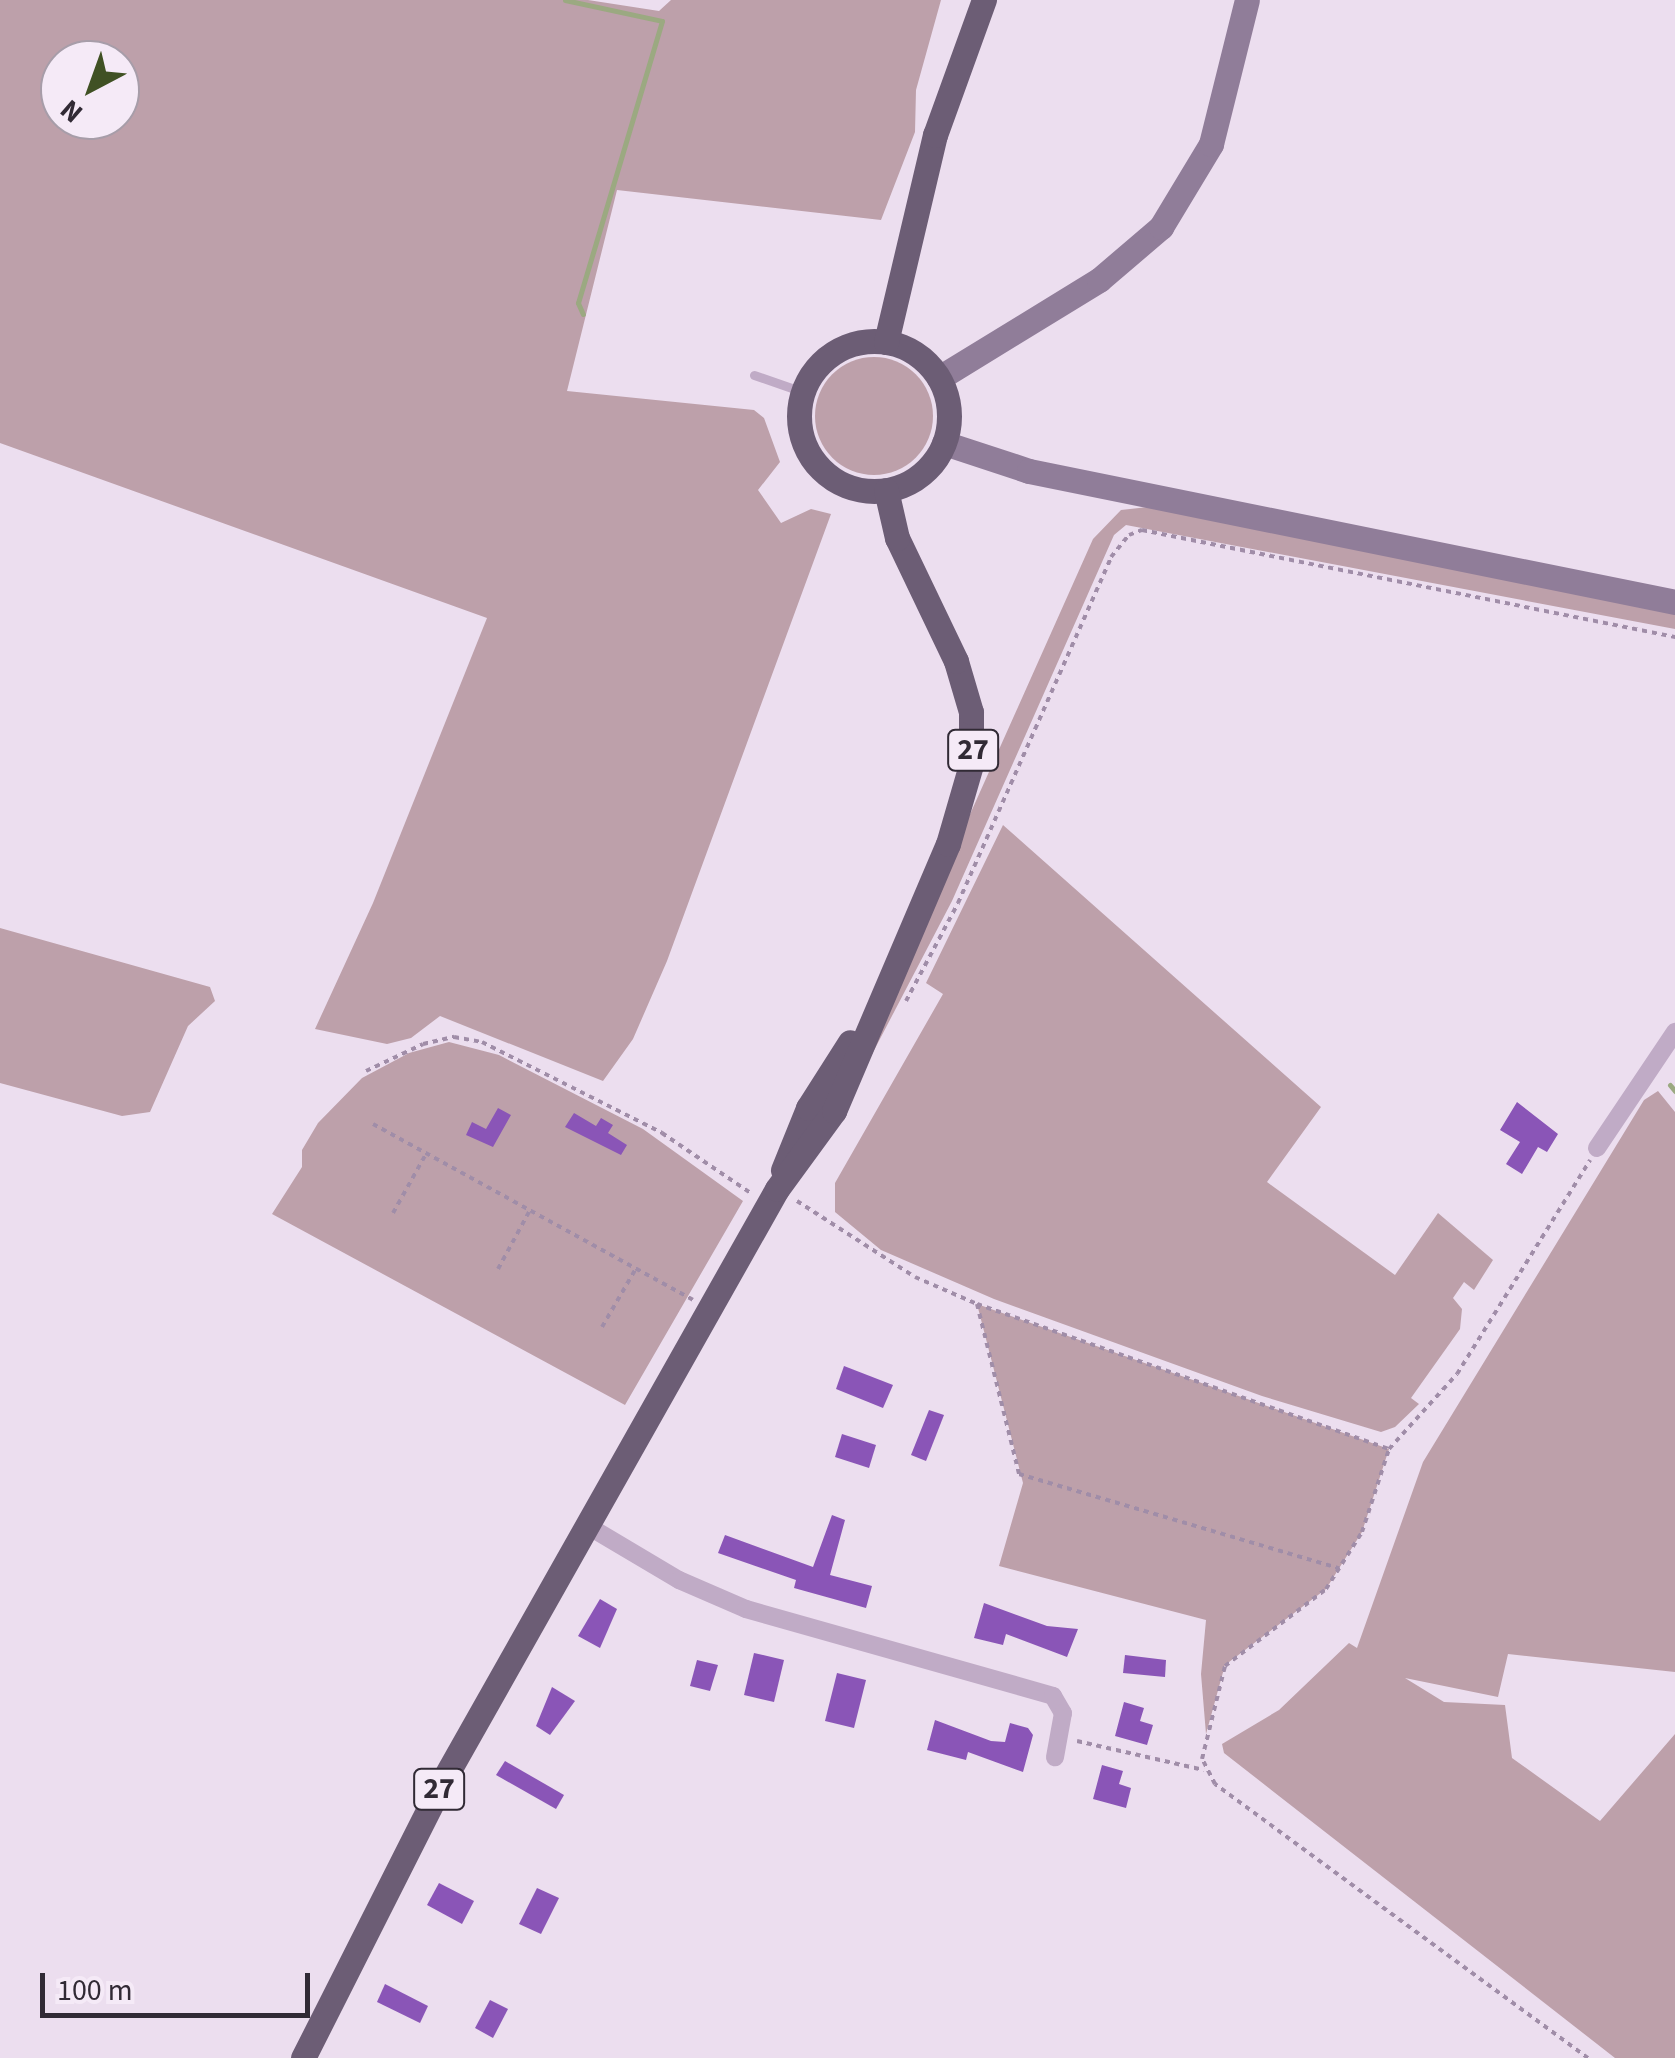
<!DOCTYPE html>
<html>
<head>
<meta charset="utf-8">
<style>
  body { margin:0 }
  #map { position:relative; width:1675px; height:2058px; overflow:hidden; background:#ecdeef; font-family:"Source Sans 3",sans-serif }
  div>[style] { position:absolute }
  .green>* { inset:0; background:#bda0aa }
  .round { border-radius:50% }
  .stream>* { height:5px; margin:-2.5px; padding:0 2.5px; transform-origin:2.5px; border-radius:2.5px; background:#9ba981 }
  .building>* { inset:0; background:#8a55b7 }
  .path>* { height:4px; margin-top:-2px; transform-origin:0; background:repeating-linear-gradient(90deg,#a08da8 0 5px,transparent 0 10px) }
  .service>* { height:9px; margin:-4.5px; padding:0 4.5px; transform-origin:4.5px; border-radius:4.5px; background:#c0abc6 }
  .minor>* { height:18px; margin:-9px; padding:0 9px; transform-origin:9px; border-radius:9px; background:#c0abc6 }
  .secondary>* { height:25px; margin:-12.5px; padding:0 12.5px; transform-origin:12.5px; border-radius:12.5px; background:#907d99 }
  .primary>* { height:25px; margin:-12.5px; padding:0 12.5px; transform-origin:12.5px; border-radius:12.5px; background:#6c5d75 }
  .primary>.ring { margin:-12.5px; padding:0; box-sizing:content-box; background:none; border:25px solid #6c5d75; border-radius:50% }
  span { translate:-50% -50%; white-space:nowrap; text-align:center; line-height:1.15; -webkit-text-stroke:10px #f5eaf7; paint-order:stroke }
  .shield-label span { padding:2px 8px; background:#f5eaf7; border:2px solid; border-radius:8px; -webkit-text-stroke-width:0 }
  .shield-label { font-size:30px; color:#312a35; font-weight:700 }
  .north { position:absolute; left:40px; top:40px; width:100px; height:100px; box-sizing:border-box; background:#f5eaf7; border:2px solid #a79da9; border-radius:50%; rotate:221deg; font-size:28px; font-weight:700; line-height:40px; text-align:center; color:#312a35 }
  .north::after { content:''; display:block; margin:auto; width:35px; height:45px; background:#405124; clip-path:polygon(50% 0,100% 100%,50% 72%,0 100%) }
  .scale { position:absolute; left:40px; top:1973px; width:270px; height:45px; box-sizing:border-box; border:5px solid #312a35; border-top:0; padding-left:12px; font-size:30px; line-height:35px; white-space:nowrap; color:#312a35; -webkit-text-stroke:8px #f5eaf7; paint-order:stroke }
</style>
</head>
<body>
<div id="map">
  <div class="green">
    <i style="clip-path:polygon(evenodd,0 0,588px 0,659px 11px,671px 0,941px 0,916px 90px,915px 132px,881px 220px,617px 190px,567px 391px,754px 410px,764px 418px,780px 462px,758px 490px,781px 523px,811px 509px,831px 514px,667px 961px,633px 1039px,603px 1081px,440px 1016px,411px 1038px,387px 1044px,315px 1029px,373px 903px,487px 618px,0 443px,0 0,60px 60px,120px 60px,120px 120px,60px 120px,60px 60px)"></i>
    <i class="round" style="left:815px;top:357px;width:118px;height:118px"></i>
    <i style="clip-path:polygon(1148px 507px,1675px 613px,1675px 629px,1126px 525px,1114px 535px,952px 901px,858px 1081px,871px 1036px,1093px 539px,1121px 510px)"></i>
    <i style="clip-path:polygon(1003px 825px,1321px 1107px,1267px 1182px,1395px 1275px,1438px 1213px,1493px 1260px,1474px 1290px,1464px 1282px,1453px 1298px,1462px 1309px,1460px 1329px,1411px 1398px,1419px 1404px,1395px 1427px,1381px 1432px,1262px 1396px,994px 1299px,881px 1250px,835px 1212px,835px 1183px,943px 994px,926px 983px)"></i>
    <i style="clip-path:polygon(0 928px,210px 987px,215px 1001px,188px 1026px,150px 1112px,122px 1116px,0 1083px)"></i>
    <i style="clip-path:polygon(449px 1042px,499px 1055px,643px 1129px,743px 1201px,625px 1405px,272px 1214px,302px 1167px,302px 1150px,318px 1123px,362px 1078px,409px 1053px)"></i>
    <i style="clip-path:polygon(1658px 1091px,1675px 1112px,1675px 1672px,1508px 1654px,1498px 1697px,1405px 1678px,1444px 1702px,1505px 1705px,1512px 1758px,1600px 1821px,1675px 1734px,1675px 2058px,1615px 2058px,1224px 1753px,1222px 1744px,1279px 1710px,1349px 1643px,1357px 1648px,1423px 1462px,1644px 1100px)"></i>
    <i style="clip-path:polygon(977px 1304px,1389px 1449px,1362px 1532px,1326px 1589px,1225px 1665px,1206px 1734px,1201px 1674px,1206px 1620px,999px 1566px,1023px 1483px)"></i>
  </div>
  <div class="stream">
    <i style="left:565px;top:0;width:99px;rotate:12.2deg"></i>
    <i style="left:662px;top:21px;width:294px;rotate:106.6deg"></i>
    <i style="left:578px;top:303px;width:12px;rotate:66deg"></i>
    <i style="left:1670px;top:1085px;width:8px;rotate:50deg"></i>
  </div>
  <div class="building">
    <i style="clip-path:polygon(1517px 1102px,1558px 1134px,1547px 1152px,1538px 1147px,1522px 1174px,1506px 1164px,1520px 1142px,1500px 1130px)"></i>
    <i style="clip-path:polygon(498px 1108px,511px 1115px,493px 1147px,466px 1135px,472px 1122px,486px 1129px)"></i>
    <i style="clip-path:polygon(574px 1113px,596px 1126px,601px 1118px,613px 1125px,608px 1133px,627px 1145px,621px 1155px,565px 1127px)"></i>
    <i style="clip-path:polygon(844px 1366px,893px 1385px,883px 1408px,836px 1389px)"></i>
    <i style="clip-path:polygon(929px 1410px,944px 1415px,926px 1461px,911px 1455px)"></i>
    <i style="clip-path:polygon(842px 1434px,876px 1445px,869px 1468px,835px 1457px)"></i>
    <i style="clip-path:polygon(832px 1515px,845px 1520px,830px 1575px,872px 1586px,866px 1608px,794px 1588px,796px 1580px,718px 1553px,725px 1535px,813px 1567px)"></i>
    <i style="clip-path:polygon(600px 1599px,617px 1609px,600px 1648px,578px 1636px)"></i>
    <i style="clip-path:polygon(984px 1603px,1047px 1626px,1078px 1629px,1067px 1657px,1006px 1634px,1003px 1645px,974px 1638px)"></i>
    <i style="clip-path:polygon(754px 1653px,784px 1660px,774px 1702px,744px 1695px)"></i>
    <i style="clip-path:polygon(1125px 1655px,1166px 1660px,1165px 1677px,1123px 1673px)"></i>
    <i style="clip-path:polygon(697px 1660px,718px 1665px,710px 1691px,690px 1686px)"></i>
    <i style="clip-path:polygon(837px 1673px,866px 1680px,854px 1728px,825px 1721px)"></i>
    <i style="clip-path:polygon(552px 1687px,575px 1701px,550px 1735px,536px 1726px)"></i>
    <i style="clip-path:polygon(1124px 1702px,1144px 1708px,1140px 1721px,1153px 1725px,1147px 1745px,1115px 1736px)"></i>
    <i style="clip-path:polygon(935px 1720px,991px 1741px,1005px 1742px,1010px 1723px,1028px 1728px,1033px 1735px,1023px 1772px,968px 1752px,966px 1760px,927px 1750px)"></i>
    <i style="clip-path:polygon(505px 1761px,564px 1795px,556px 1809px,496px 1775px)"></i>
    <i style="clip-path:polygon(1102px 1765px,1123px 1771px,1119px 1784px,1131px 1788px,1126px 1808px,1093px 1799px)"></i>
    <i style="clip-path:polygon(439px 1883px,474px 1901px,462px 1924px,427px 1905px)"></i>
    <i style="clip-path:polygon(537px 1888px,559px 1898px,541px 1934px,519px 1924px)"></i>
    <i style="clip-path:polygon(385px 1984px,428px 2006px,420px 2023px,377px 2002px)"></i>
    <i style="clip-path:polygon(490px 2000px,508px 2009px,493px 2038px,475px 2028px)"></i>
  </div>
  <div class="path">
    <i style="left:906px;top:1001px;width:111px;rotate:-62deg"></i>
    <i style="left:958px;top:903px;width:378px;rotate:-66.1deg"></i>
    <i style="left:1111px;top:557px;width:28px;rotate:-51deg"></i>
    <i style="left:1129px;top:535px;width:14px;rotate:-21deg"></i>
    <i style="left:1142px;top:530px;width:544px;rotate:11.35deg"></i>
    <i style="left:366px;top:1071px;width:63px;rotate:-25.3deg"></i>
    <i style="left:423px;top:1044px;width:32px;rotate:-13deg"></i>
    <i style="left:454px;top:1037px;width:28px;rotate:10deg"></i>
    <i style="left:482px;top:1042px;width:202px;rotate:26.8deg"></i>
    <i style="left:662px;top:1133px;width:109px;rotate:34.1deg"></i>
    <i style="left:373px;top:1124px;width:365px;rotate:28.8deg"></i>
    <i style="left:797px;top:1201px;width:140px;rotate:32.8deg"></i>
    <i style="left:915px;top:1277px;width:68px;rotate:23.5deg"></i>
    <i style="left:977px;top:1304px;width:437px;rotate:19.4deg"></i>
    <i style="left:393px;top:1213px;width:68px;rotate:-60.8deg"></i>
    <i style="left:498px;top:1269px;width:65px;rotate:-61.5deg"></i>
    <i style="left:977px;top:1304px;width:175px;rotate:76.1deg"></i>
    <i style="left:1019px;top:1474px;width:334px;rotate:16.4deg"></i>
    <i style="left:602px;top:1327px;width:66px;rotate:-59.9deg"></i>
    <i style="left:1077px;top:1741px;width:130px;rotate:12.9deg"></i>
    <i style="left:1588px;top:2058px;width:463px;rotate:-143.7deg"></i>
    <i style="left:1215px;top:1784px;width:28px;rotate:-117deg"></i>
    <i style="left:1202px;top:1759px;width:96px;rotate:-76.1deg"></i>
    <i style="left:1225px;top:1666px;width:127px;rotate:-37.3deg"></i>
    <i style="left:1326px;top:1589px;width:67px;rotate:-57.7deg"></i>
    <i style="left:1362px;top:1532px;width:87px;rotate:-72deg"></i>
    <i style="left:1389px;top:1449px;width:101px;rotate:-47.8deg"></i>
    <i style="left:1457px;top:1374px;width:252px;rotate:-58.1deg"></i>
  </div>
  <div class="service">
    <i style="left:754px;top:375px;width:52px;rotate:19.1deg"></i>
  </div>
  <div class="minor">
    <i style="left:1597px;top:1148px;width:140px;rotate:-56.1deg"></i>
    <i style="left:588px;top:1526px;width:106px;rotate:30.7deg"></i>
    <i style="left:679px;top:1580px;width:73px;rotate:23.4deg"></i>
    <i style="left:746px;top:1609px;width:319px;rotate:15.8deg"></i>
    <i style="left:1053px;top:1696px;width:20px;rotate:60deg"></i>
    <i style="left:1063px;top:1713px;width:45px;rotate:100.3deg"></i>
  </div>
  <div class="secondary">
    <i style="left:939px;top:378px;width:188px;rotate:-31.5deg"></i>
    <i style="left:1099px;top:280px;width:82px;rotate:-40.5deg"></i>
    <i style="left:1161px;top:227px;width:97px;rotate:-58.9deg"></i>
    <i style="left:1211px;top:144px;width:148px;rotate:-76deg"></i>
    <i style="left:944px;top:443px;width:89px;rotate:18.2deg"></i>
    <i style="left:1029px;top:471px;width:659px;rotate:11.46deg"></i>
  </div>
  <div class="primary">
    <i class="ring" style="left:799px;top:341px;width:125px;height:125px"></i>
    <i style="left:886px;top:342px;width:213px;rotate:-76.7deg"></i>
    <i style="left:935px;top:135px;width:144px;rotate:-70.1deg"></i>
    <i style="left:783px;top:1170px;width:67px;rotate:-68deg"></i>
    <i style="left:808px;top:1108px;width:78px;rotate:-57.5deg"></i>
    <i style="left:303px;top:2058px;width:313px;rotate:-63.2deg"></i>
    <i style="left:444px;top:1779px;width:677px;rotate:-60.56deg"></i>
    <i style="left:777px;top:1189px;width:97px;rotate:-53.8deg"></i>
    <i style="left:834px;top:1111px;width:290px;rotate:-66.9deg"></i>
    <i style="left:948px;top:844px;width:82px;rotate:-73.8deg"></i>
    <i style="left:971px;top:765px;width:53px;rotate:-90deg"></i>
    <i style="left:971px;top:712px;width:53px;rotate:-106.4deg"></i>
    <i style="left:956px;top:661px;width:136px;rotate:-115.6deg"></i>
    <i style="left:897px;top:538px;width:49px;rotate:-102.9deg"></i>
  </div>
  <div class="shield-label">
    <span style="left:973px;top:750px">27</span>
    <span style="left:439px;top:1789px">27</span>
  </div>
  <div class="north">N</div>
  <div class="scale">100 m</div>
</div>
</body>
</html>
